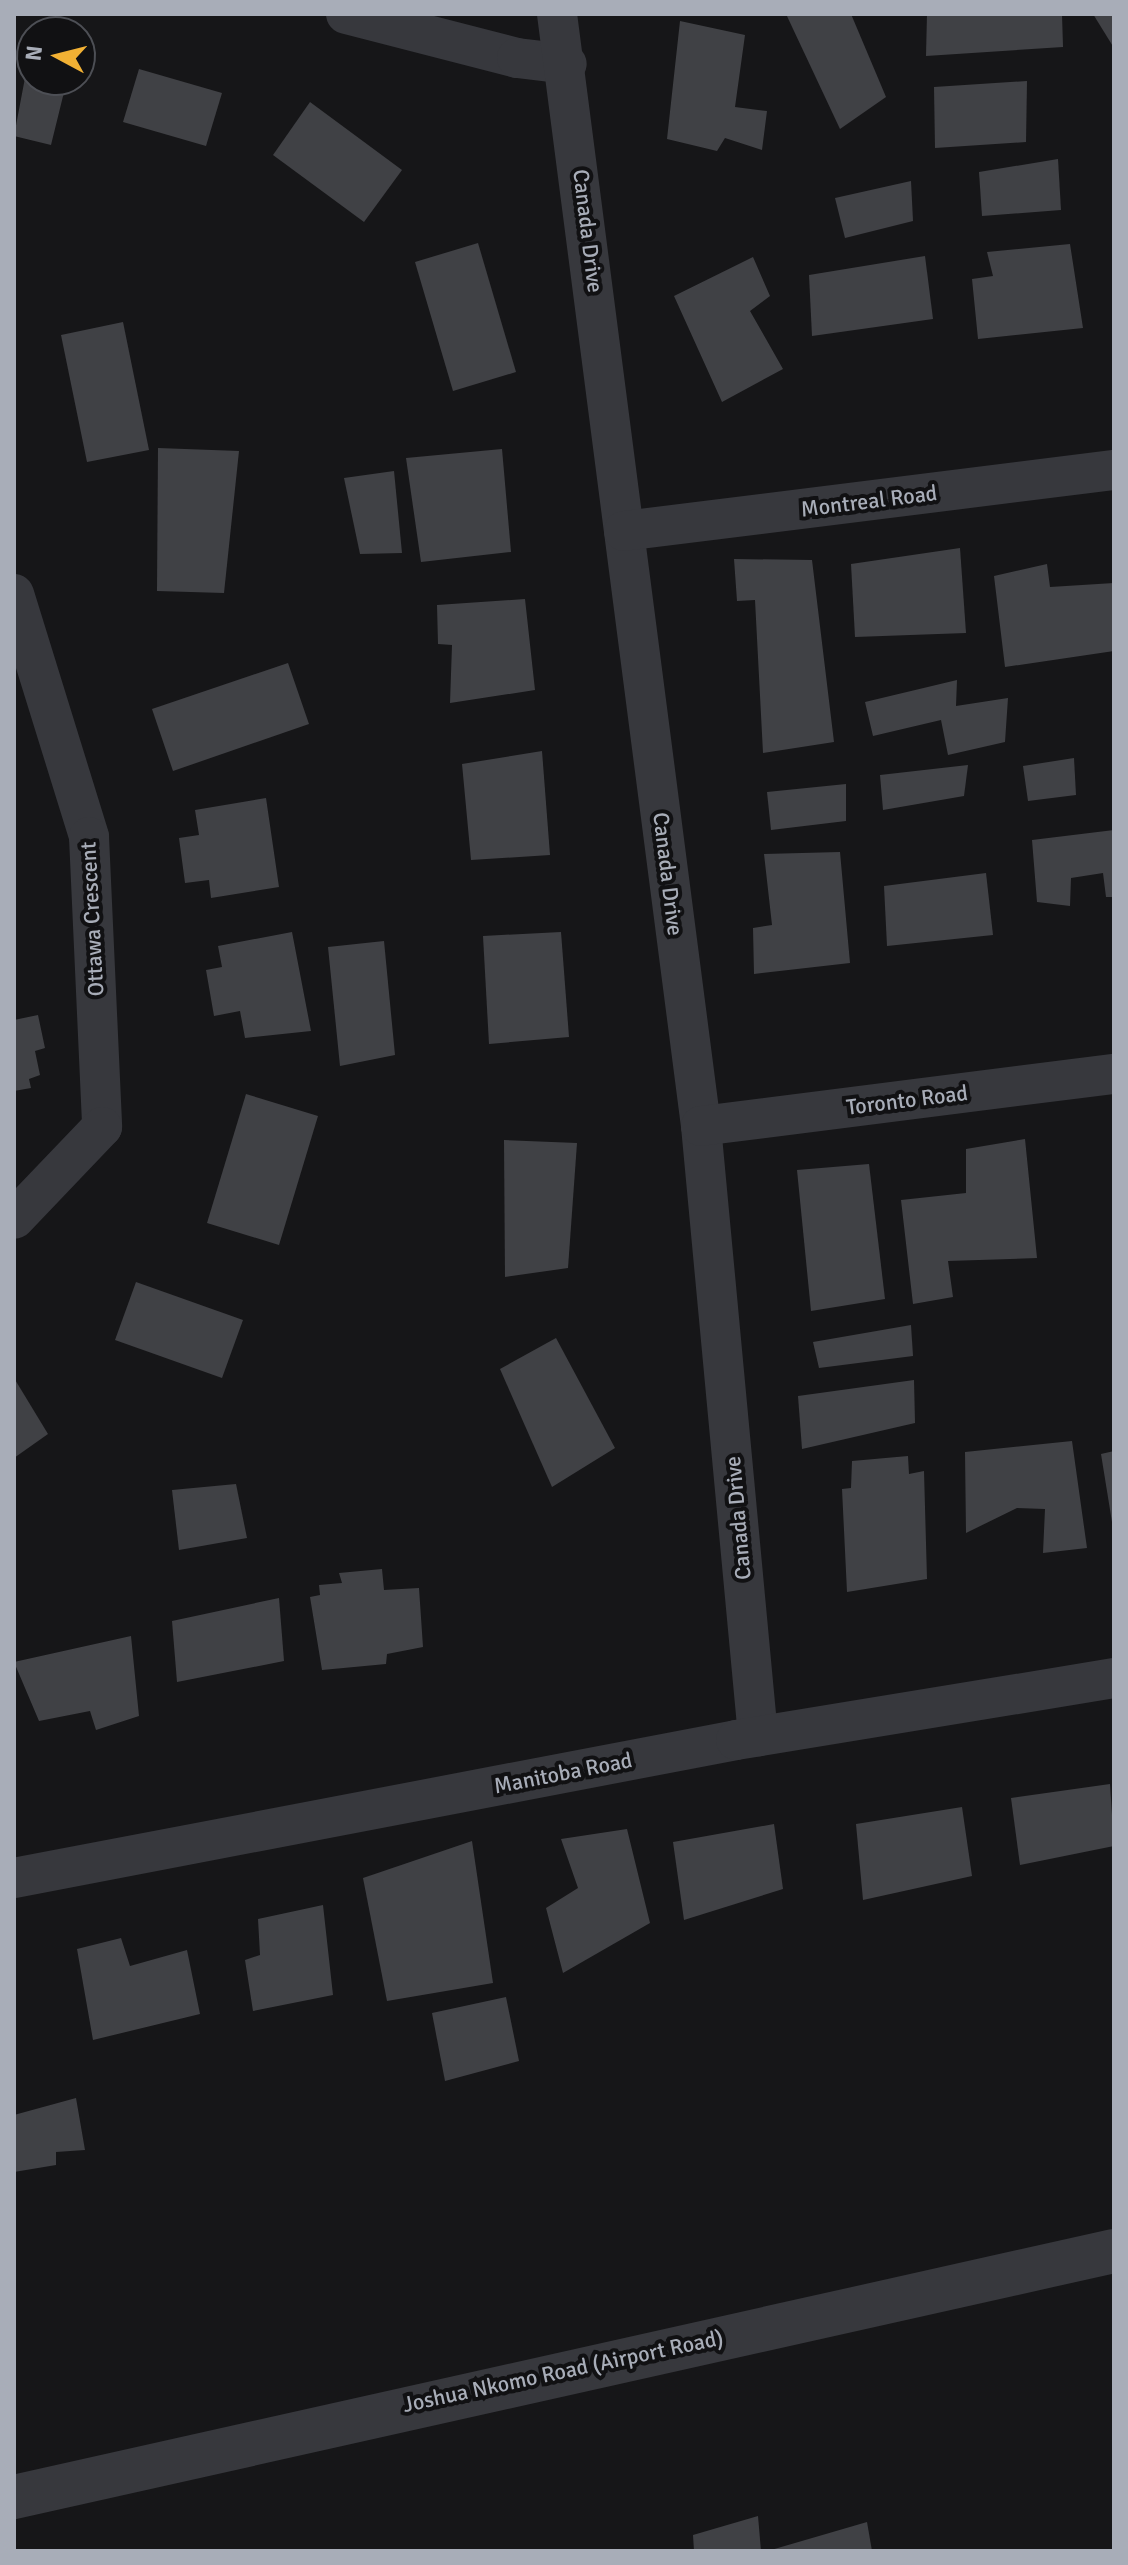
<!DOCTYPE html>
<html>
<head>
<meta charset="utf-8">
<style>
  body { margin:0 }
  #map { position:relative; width:1128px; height:2565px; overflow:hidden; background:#161618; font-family:Signika,sans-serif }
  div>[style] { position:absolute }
  .building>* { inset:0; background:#404145 }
  .minor>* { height:40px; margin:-20px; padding:0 20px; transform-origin:20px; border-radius:20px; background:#37383d }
  .tertiary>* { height:44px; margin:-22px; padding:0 22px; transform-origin:22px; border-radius:22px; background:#37383d }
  span { translate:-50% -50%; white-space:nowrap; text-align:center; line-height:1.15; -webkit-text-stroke:8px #111113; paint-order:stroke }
  .street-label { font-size:22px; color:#a8adb8 }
  .frame { position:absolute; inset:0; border:16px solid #a8adb8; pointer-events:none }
  .north { position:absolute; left:16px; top:16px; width:80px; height:80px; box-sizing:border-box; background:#111113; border:2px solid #4d4f55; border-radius:50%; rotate:277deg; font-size:22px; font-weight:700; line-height:32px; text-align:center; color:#a8adb8 }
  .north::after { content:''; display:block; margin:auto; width:28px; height:36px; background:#f2b134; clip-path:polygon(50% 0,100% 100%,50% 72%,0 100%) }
</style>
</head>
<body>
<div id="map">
  <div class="building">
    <i style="clip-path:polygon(786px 14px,851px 14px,886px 97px,840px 129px)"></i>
    <i style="clip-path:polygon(927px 14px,1062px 14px,1063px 47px,926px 56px)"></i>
    <i style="clip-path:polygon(1093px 14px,1114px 14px,1114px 48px)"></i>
    <i style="clip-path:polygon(680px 21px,745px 35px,735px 107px,767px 111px,762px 150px,725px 138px,717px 151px,667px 139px)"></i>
    <i style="clip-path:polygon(31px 46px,32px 80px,67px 80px,51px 145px,14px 136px)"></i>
    <i style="clip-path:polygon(139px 69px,222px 93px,206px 146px,123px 122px)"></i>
    <i style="clip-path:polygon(1027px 81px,1026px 142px,935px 148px,934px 87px)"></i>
    <i style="clip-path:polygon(310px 102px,402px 170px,364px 222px,273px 155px)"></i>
    <i style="clip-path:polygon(1058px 159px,1061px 210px,982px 216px,979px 172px)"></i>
    <i style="clip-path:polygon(911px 181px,913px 221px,845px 238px,835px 198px)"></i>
    <i style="clip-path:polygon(478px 243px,516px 372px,453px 391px,415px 262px)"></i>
    <i style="clip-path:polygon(1070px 244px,1083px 328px,978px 339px,972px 279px,993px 276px,987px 252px)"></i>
    <i style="clip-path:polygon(925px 256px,933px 319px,812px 336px,809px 275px)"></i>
    <i style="clip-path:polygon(753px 257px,770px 296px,750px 311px,783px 369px,722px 402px,674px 296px)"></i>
    <i style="clip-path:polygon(123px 322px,149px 450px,87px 462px,61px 335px)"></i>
    <i style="clip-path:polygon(158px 448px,239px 451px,224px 593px,157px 591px)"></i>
    <i style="clip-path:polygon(502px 449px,511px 552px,421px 562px,406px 458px)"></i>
    <i style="clip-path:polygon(394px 471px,402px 553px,360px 554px,344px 478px)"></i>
    <i style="clip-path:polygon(960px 548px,966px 633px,855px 637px,851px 564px)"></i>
    <i style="clip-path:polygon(734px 559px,812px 560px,834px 742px,763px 753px,755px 600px,737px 601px)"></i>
    <i style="clip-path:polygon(1047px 564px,1050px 587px,1114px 583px,1114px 651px,1005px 667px,994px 576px)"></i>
    <i style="clip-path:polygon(525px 599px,535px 690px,450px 703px,452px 645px,438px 644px,437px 605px)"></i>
    <i style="clip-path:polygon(288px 663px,309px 724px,173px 771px,152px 709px)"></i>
    <i style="clip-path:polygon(957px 680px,956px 706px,1008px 698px,1005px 742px,948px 755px,941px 720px,873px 736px,865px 702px)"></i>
    <i style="clip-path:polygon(542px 751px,550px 855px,471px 860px,462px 764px)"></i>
    <i style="clip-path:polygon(1074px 758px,1076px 795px,1028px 801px,1023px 766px)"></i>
    <i style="clip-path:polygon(968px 765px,964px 796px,883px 810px,880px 775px)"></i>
    <i style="clip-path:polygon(846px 784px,846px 821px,771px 830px,767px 792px)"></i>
    <i style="clip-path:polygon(266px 798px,279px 887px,211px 898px,209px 880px,185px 883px,179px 838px,199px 835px,195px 810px)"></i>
    <i style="clip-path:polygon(1114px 830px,1114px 897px,1106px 897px,1103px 873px,1071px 878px,1070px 906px,1037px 902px,1032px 840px)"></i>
    <i style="clip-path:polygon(840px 852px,850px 963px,754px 974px,753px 928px,772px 925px,764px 854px)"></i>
    <i style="clip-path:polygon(986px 873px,993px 935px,887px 946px,884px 886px)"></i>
    <i style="clip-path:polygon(292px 932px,311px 1031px,245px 1038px,240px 1011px,214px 1016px,206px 970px,222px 967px,218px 946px)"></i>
    <i style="clip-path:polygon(561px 932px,569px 1037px,489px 1044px,483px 936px)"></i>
    <i style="clip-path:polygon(384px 941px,395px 1055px,340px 1066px,328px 947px)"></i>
    <i style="clip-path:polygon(38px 1015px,45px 1048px,35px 1051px,40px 1075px,29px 1079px,31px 1088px,14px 1091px,14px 1020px)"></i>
    <i style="clip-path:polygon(246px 1094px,318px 1116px,279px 1245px,207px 1223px)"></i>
    <i style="clip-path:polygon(1025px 1139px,1037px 1258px,948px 1261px,953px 1297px,913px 1304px,901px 1200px,966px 1193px,966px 1149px)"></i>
    <i style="clip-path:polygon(504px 1140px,577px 1143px,568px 1268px,505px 1277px)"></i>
    <i style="clip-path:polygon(869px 1164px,885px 1299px,811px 1311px,797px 1170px)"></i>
    <i style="clip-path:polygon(136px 1282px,243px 1320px,222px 1378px,115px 1340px)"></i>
    <i style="clip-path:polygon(911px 1325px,913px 1356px,819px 1368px,813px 1342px)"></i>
    <i style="clip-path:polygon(556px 1338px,615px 1448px,552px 1487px,500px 1369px)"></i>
    <i style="clip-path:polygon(14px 1378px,48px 1434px,14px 1458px)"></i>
    <i style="clip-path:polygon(914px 1380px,915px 1423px,802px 1449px,798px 1396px)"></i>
    <i style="clip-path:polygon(1072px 1441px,1087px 1548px,1043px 1553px,1045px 1509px,1017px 1508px,966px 1533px,965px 1452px)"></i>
    <i style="clip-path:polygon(1114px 1451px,1114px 1522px,1112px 1522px,1101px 1454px)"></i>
    <i style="clip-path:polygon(908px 1456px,909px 1474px,924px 1471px,927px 1579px,847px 1592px,842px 1489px,851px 1488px,852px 1461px)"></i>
    <i style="clip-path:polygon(236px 1484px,247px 1538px,179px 1550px,172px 1490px)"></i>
    <i style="clip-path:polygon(382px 1569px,384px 1590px,419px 1588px,423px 1647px,387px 1654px,386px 1664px,322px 1670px,310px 1597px,320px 1595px,319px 1585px,342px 1583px,339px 1573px)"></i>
    <i style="clip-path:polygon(279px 1598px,284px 1661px,177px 1682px,172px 1621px)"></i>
    <i style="clip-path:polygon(131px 1636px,139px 1716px,96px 1730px,90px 1711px,39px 1721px,14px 1662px)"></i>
    <i style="clip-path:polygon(1110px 1784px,1114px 1846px,1020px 1865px,1011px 1798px)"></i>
    <i style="clip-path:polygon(962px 1807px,972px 1876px,863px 1900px,856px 1824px)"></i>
    <i style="clip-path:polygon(774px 1824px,783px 1889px,684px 1920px,673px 1842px)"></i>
    <i style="clip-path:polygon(627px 1829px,650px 1923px,563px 1973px,546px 1908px,578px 1888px,561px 1839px)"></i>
    <i style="clip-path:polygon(472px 1841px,493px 1983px,387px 2001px,363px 1878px)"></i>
    <i style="clip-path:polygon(323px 1905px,333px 1995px,253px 2011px,245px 1960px,260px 1955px,258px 1919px)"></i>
    <i style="clip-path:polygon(121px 1938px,130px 1966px,187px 1950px,200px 2014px,93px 2040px,77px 1949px)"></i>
    <i style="clip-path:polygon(506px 1997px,519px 2061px,445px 2081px,432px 2013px)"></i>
    <i style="clip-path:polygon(76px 2098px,85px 2150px,56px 2152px,56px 2165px,14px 2172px,14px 2115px)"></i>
    <i style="clip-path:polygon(758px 2516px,761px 2551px,694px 2551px,693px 2535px)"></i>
    <i style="clip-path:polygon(867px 2522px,872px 2551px,771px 2551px,771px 2550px)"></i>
  </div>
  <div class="minor">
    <i style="left:346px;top:14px;width:177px;rotate:14.4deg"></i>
    <i style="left:517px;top:58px;width:50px;rotate:6.8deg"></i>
    <i style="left:557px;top:14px;width:1121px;rotate:82.62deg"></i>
    <i style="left:701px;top:1126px;width:613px;rotate:84.66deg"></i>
    <i style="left:624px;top:531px;width:494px;rotate:-7.1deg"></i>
    <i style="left:14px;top:594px;width:254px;rotate:72.8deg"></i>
    <i style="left:89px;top:837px;width:290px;rotate:87.4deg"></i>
    <i style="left:102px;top:1127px;width:127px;rotate:133.7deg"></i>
    <i style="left:701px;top:1126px;width:416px;rotate:-7.2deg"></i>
    <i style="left:14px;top:1878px;width:735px;rotate:-10.82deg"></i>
    <i style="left:736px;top:1740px;width:383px;rotate:-9.3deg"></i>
  </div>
  <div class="tertiary">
    <i style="left:14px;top:2497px;width:1127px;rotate:-12.61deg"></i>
  </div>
  <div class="street-label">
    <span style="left:588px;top:231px;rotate:83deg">Canada Drive</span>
    <span style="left:869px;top:501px;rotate:-7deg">Montreal Road</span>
    <span style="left:668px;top:874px;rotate:83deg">Canada Drive</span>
    <span style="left:92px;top:919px;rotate:-93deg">Ottawa Crescent</span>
    <span style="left:907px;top:1100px;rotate:-7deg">Toronto Road</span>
    <span style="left:738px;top:1518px;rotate:-95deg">Canada Drive</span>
    <span style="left:563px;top:1773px;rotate:-11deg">Manitoba Road</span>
    <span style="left:563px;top:2371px;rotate:-12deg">Joshua Nkomo Road (Airport Road)</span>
  </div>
  <div class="frame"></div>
  <div class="north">N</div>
</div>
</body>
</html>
